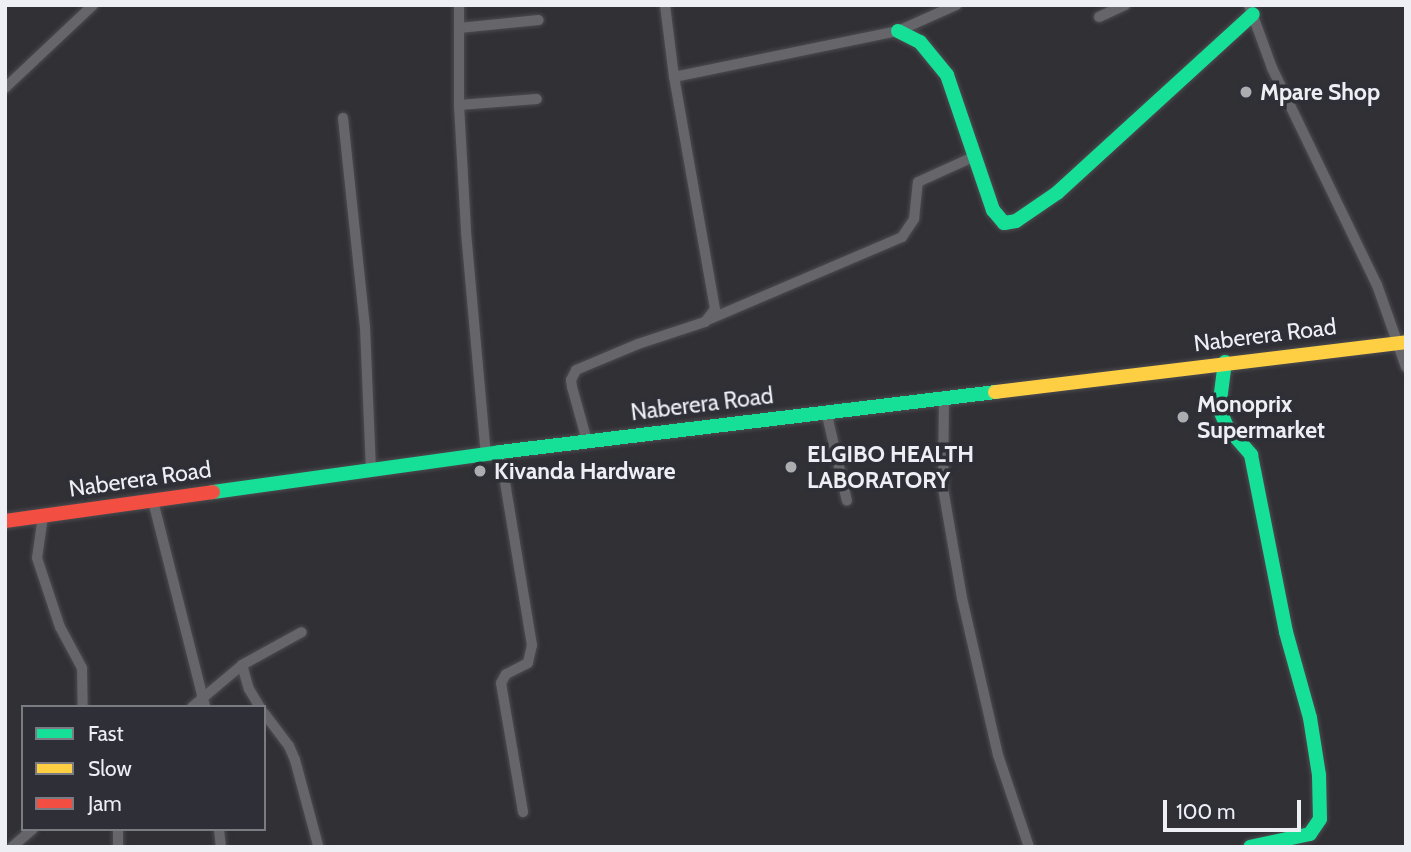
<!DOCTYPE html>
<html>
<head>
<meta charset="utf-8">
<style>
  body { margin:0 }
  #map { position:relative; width:1411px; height:852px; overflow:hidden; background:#303035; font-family:Cabin,sans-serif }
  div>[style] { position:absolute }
  .roads { filter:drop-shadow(0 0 2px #4c4c50) drop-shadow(0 0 2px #4c4c50) }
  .street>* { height:10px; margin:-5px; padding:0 5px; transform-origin:5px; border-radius:5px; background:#66666a }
  .fast>* { height:14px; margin:-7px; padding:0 7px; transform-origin:7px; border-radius:7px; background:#16e098 }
  .slow>* { height:14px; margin:-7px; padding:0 7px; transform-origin:7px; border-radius:7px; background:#ffcf43 }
  .jam>* { height:14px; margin:-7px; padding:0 7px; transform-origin:7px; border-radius:7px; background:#f24e42 }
  .dots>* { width:19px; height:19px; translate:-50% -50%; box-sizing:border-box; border:4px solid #2e2f37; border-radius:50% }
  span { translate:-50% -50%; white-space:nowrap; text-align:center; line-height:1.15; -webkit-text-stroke:7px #2e2f37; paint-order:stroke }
  .poi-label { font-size:23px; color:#eeeff4; font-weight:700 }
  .left { translate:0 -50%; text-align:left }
  .street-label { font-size:23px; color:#eeeff4 }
  .frame { position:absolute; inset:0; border:7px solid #eeeff4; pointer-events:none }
  .legend { position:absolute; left:21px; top:705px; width:245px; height:126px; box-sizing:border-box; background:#2e2f37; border:2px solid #7b7c83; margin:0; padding:9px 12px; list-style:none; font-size:21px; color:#eeeff4 }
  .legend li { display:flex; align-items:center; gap:14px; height:35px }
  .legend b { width:35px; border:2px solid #7b7c83 }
  .scale { position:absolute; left:1163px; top:800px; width:138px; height:32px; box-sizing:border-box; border:4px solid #eeeff4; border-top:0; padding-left:9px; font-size:21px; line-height:24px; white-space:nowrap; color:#eeeff4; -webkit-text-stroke:5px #2e2f37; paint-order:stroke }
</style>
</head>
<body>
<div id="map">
  <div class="roads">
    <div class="street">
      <i style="left:459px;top:5px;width:100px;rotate:90deg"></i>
      <i style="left:459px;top:105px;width:127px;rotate:86.8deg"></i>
      <i style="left:466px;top:232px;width:223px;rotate:84.9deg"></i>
      <i style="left:1249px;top:5px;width:67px;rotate:69.9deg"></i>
      <i style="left:1272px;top:68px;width:241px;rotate:64.2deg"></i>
      <i style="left:1377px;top:285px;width:87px;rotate:70.5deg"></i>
      <i style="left:1099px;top:17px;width:29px;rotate:-25deg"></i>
      <i style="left:459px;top:28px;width:80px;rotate:-5.7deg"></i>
      <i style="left:674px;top:77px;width:229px;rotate:-11.6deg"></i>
      <i style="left:898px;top:31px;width:64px;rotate:-24.1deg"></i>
      <i style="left:5px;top:88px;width:121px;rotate:-43.3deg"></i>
      <i style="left:459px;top:105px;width:78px;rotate:-4.4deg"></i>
      <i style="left:343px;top:118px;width:210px;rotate:84deg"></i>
      <i style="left:365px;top:327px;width:143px;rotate:87.6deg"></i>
      <i style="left:710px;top:319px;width:209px;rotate:-23.1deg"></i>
      <i style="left:902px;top:237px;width:22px;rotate:-56deg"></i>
      <i style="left:914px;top:219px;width:37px;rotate:-84deg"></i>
      <i style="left:918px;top:182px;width:60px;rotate:-24.4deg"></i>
      <i style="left:944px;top:396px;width:92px;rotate:90.6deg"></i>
      <i style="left:943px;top:488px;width:112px;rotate:80.2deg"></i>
      <i style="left:962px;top:598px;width:161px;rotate:77.1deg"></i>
      <i style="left:998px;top:755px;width:97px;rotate:71.4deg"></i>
      <i style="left:826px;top:411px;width:92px;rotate:76.9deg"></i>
      <i style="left:587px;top:441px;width:56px;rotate:-105.5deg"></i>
      <i style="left:572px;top:387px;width:7px;rotate:-98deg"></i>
      <i style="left:571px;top:380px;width:11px;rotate:-63deg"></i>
      <i style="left:576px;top:370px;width:67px;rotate:-22.8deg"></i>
      <i style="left:638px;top:344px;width:71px;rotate:-18.2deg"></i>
      <i style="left:705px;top:322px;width:16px;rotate:-52deg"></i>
      <i style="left:715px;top:309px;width:236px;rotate:-100deg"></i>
      <i style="left:674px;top:77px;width:73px;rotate:-97.1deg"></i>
      <i style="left:500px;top:452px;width:196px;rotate:80.6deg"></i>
      <i style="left:532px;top:645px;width:18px;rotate:103deg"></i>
      <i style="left:528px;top:663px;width:25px;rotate:153deg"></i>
      <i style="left:506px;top:674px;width:10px;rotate:119deg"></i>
      <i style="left:501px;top:683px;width:131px;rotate:80.3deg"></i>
      <i style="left:153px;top:501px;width:212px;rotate:75.8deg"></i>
      <i style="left:43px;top:516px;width:42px;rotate:98.1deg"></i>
      <i style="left:37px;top:558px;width:73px;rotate:71.6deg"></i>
      <i style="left:60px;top:627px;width:47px;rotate:61.8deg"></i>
      <i style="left:82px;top:668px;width:39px;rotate:89deg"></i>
      <i style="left:242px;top:665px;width:25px;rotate:74deg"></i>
      <i style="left:249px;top:689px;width:21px;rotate:59deg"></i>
      <i style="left:192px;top:707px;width:65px;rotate:-40deg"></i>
      <i style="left:242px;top:665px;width:68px;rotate:-28.8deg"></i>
      <i style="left:264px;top:713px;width:41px;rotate:52.9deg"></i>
      <i style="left:289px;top:746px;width:15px;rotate:67deg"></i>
      <i style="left:295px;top:760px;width:88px;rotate:74.9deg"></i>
      <i style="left:118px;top:829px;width:18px;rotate:90deg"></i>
      <i style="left:219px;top:829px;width:18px;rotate:84deg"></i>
      <i style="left:12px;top:847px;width:28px;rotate:-41deg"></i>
    </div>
    <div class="fast">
      <i style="left:898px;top:31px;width:25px;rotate:27deg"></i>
      <i style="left:920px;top:42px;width:43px;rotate:50.7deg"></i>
      <i style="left:947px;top:75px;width:143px;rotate:71.2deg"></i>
      <i style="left:993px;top:210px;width:17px;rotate:50deg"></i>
      <i style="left:1004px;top:223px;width:12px;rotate:-9deg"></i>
      <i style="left:1016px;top:221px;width:50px;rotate:-34.3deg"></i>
      <i style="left:1057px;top:193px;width:265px;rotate:-42.4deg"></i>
      <i style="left:1225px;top:362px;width:46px;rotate:97.4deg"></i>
      <i style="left:1219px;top:408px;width:21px;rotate:67deg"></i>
      <i style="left:1227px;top:427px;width:37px;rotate:49deg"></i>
      <i style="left:1251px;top:455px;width:180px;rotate:78.8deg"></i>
      <i style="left:1286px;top:632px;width:89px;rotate:74.4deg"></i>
      <i style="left:1310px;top:718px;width:58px;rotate:81deg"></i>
      <i style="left:1319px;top:775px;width:44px;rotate:88.7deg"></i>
      <i style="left:1320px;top:819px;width:18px;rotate:124deg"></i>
      <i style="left:1310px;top:834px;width:61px;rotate:167.8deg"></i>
      <i style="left:213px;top:492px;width:290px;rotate:-7.9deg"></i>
      <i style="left:500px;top:452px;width:499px;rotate:-6.9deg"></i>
    </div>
    <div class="slow">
      <i style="left:995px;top:392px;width:414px;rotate:-6.9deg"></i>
    </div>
    <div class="jam">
      <i style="left:5px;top:521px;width:210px;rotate:-7.9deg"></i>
    </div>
  </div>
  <div class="dots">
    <i style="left:1246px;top:92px;background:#acacb1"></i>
    <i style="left:1183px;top:417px;background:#acacb1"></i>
    <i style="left:791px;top:467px;background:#acacb1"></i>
    <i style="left:480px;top:471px;background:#acacb1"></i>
  </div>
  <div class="poi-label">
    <span class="left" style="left:1260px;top:92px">Mpare Shop</span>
    <span class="left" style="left:1197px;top:417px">Monoprix<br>Supermarket</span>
    <span class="left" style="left:807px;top:467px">ELGIBO HEALTH<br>LABORATORY</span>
    <span class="left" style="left:494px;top:471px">Kivanda Hardware</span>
  </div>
  <div class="street-label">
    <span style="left:1265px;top:335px;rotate:-7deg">Naberera Road</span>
    <span style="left:702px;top:404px;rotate:-7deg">Naberera Road</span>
    <span style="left:140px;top:479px;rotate:-8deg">Naberera Road</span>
  </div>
  <div class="frame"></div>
  <ul class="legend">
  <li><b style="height:9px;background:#16e098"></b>Fast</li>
  <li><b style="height:9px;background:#ffcf43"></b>Slow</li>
  <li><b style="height:9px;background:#f24e42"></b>Jam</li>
  </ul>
  <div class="scale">100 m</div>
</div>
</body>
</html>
